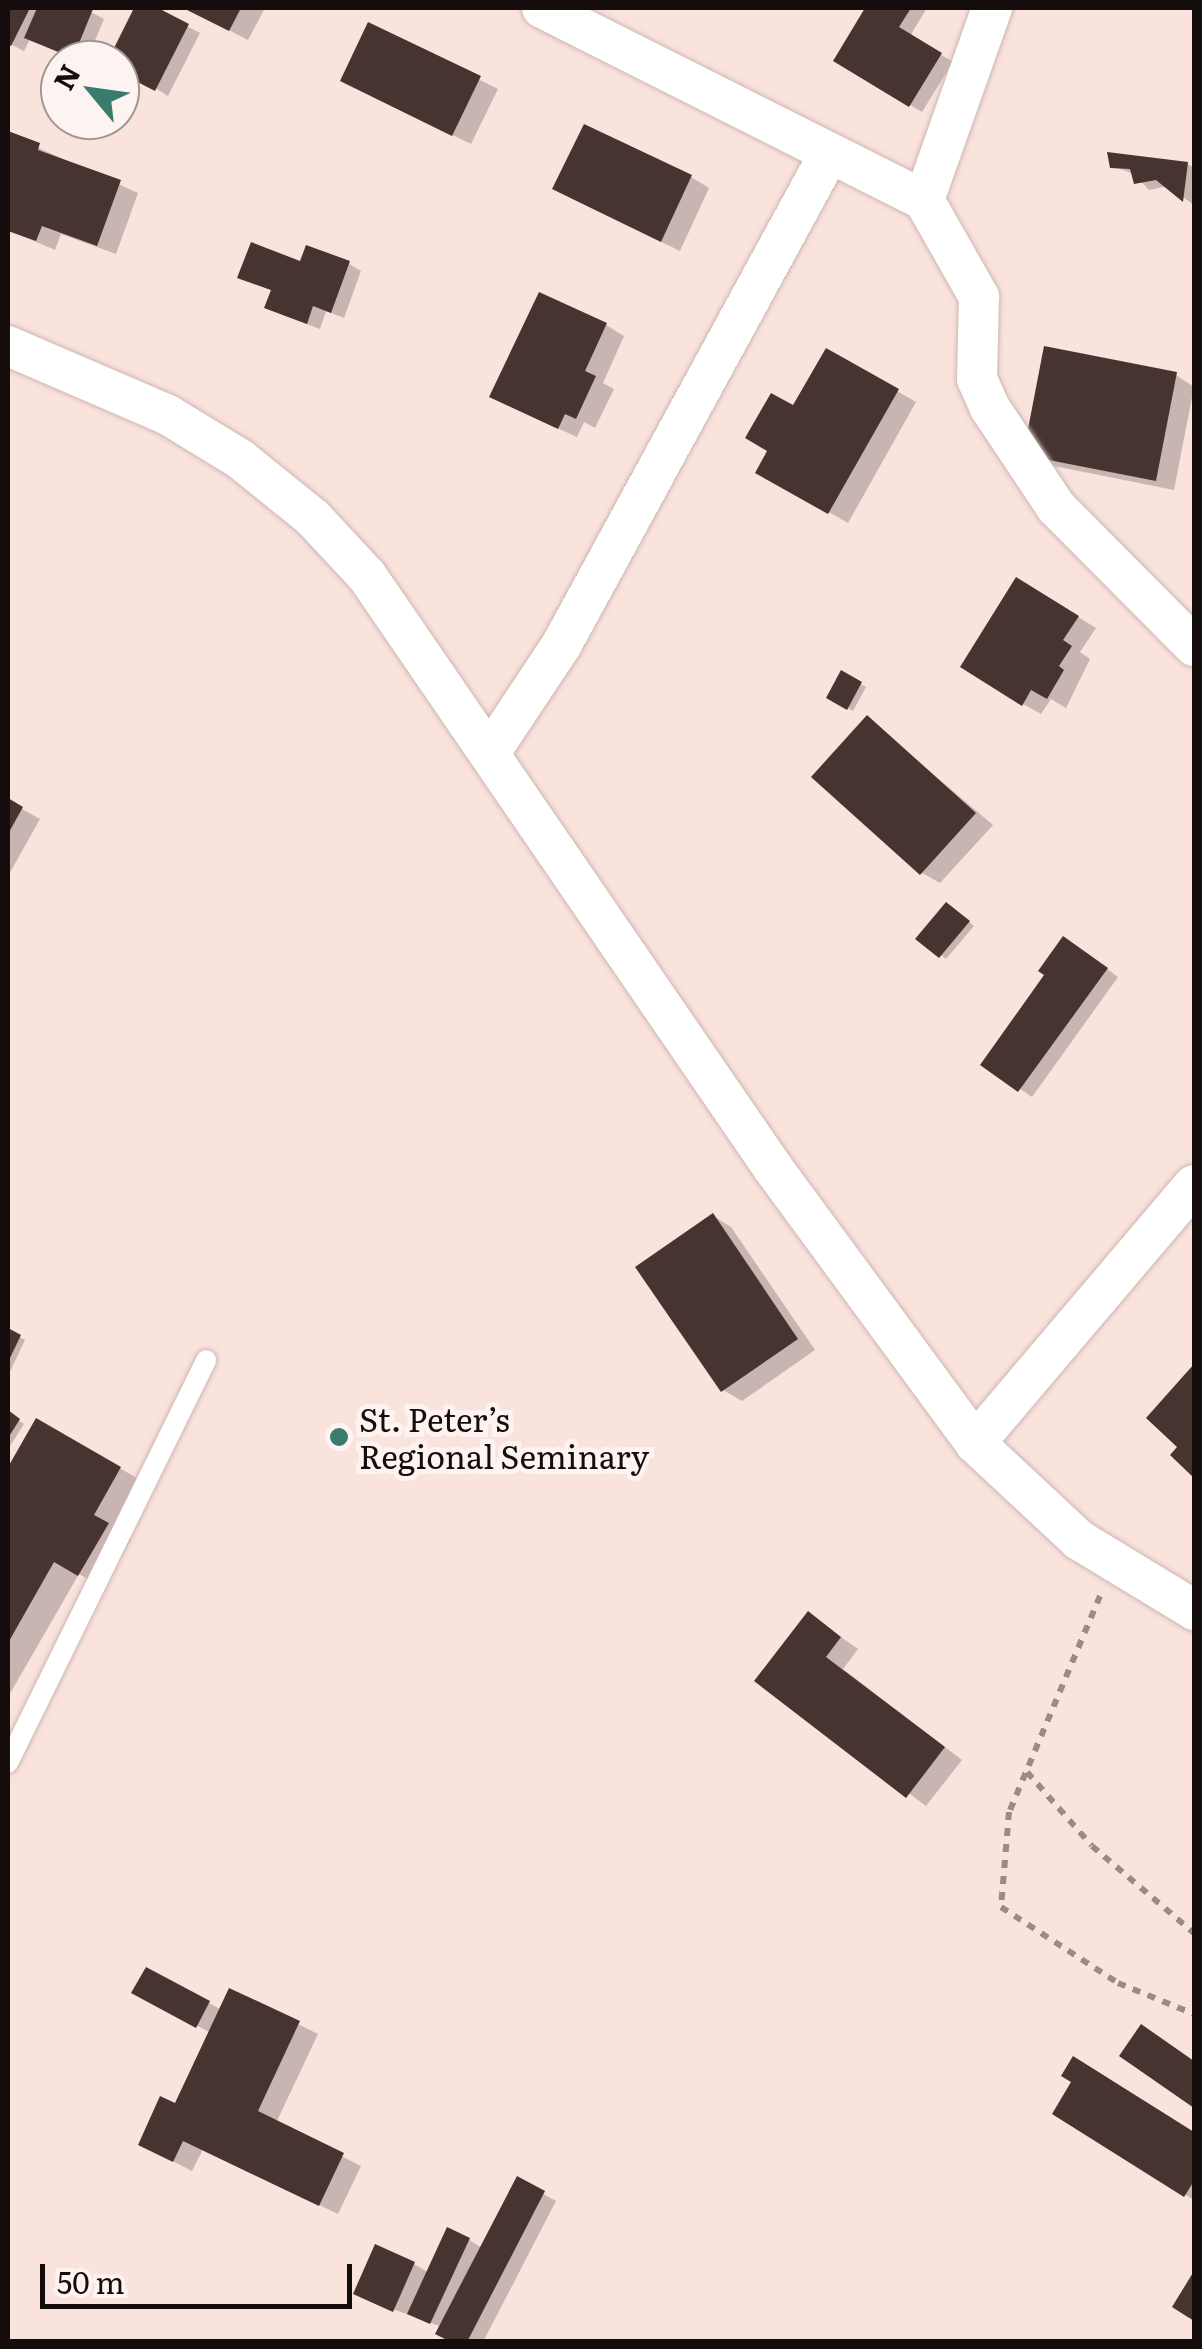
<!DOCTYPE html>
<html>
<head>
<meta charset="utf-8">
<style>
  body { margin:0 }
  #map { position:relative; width:1202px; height:2349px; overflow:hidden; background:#fae2dd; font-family:Literata,serif }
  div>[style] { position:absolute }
  .shadow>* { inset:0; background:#0003 }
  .building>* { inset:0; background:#473431 }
  .path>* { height:6px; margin-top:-3px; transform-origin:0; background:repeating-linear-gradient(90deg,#9b8a87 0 8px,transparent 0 16px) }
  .roads { filter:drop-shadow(0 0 2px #cdb6b1) drop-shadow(0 0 2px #cdb6b1) }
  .lane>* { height:20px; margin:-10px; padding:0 10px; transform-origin:10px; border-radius:10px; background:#fff }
  .street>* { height:40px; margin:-20px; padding:0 20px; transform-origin:20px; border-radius:20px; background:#fff }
  .dots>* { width:28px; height:28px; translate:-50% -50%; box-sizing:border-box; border:5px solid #fdf3f1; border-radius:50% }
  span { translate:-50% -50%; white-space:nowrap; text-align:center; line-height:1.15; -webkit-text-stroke:10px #fdf3f1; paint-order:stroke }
  .poi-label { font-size:32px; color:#150d0c }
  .left { translate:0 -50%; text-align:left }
  .frame { position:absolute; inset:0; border:10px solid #150d0c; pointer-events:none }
  .north { position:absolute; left:40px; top:40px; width:100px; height:100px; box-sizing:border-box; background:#fdf3f1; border:2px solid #a09795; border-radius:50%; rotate:299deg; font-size:28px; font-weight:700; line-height:40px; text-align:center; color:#150d0c }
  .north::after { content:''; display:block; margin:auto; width:35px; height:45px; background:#397c6e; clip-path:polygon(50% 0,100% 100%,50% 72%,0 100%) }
  .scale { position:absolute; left:40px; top:2264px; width:312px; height:45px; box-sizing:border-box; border:5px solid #150d0c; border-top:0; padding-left:12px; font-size:30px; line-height:35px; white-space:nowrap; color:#150d0c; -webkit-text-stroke:8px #fdf3f1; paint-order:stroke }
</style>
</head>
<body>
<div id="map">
  <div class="shadow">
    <i style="clip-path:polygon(8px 8px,83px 8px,104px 19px,87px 60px,78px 60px,30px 39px,24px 51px,8px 43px)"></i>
    <i style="clip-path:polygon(137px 8px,152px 8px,200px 33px,168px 96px,111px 60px)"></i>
    <i style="clip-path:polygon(186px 8px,265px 8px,248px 40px)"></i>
    <i style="clip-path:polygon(868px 8px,927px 8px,910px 36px,953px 62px,922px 112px,836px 60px)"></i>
    <i style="clip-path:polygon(369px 25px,498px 89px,471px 144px,361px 91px)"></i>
    <i style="clip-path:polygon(8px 134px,138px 193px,116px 254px,61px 234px,55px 250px,8px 230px)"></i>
    <i style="clip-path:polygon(1188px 164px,1194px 168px,1194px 205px,1168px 186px,1149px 190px,1134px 174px,1112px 166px)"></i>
    <i style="clip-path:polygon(691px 177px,709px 188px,680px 251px,573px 199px)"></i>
    <i style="clip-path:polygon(302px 264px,349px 264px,361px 271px,344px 318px,326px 311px,320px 329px,280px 314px,273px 291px,253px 283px)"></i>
    <i style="clip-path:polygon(606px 325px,624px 336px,603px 383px,614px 389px,595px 428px,584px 422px,577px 437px,511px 407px)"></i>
    <i style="clip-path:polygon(827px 351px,916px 402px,848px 523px,758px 472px)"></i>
    <i style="clip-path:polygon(1176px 375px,1194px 387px,1174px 490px,1044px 464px,1026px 453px)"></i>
    <i style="clip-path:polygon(1036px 591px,1096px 628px,1080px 652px,1090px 659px,1066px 708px,1051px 699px,1041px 714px,1023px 704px)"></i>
    <i style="clip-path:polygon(842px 674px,866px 687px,853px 711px,829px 697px)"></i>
    <i style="clip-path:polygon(867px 718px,993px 825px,940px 883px,922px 873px)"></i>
    <i style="clip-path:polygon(8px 801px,40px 819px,8px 876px)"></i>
    <i style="clip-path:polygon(952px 908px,974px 926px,946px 959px,919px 938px)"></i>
    <i style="clip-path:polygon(1076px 946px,1118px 977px,1032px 1097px,984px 1064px)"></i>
    <i style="clip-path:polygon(713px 1216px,731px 1227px,815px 1350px,742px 1401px,723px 1390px)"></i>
    <i style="clip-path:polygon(8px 1331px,25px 1340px,8px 1376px)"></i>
    <i style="clip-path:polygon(1194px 1368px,1194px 1474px,1174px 1455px,1181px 1447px,1149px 1417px)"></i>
    <i style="clip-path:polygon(8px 1413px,24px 1424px,8px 1449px)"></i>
    <i style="clip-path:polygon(37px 1421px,144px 1482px,116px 1530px,131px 1539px,103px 1588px,79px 1574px,8px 1697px,8px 1472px)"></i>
    <i style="clip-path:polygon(808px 1614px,858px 1649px,843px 1669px,962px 1760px,926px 1806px,757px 1680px)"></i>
    <i style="clip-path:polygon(147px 1970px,222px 2010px,231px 1991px,318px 2034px,276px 2123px,361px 2166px,338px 2214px,203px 2149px,192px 2171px,159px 2154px,211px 2033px,135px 1992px)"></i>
    <i style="clip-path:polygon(1092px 2070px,1194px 2134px,1194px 2200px,1055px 2114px)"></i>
    <i style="clip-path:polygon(518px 2180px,556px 2201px,483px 2342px,454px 2342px,442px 2327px,368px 2300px,414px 2264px,429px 2273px,469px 2240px,482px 2248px)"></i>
  </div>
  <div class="building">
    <i style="clip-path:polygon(8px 8px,30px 8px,11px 46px,8px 45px)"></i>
    <i style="clip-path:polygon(37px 8px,93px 9px,73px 58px,24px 38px)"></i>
    <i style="clip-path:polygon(134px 8px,158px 8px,189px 24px,155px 91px,120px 73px,120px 60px,108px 60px)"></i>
    <i style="clip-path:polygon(183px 8px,241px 8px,229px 31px)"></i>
    <i style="clip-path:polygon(865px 8px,911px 8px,899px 27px,942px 53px,909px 107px,833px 61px)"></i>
    <i style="clip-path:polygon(368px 22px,481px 76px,452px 136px,340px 81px)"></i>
    <i style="clip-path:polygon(584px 124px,692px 175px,661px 242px,552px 189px)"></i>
    <i style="clip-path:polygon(8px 131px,40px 143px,38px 150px,121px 180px,97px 246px,42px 226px,36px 241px,8px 231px)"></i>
    <i style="clip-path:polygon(1107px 152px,1188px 162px,1183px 202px,1156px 180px,1134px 184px,1130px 169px,1110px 168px)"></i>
    <i style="clip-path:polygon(251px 242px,300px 261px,306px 245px,350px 261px,331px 313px,313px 306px,307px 324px,264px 308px,271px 290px,237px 278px)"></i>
    <i style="clip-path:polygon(539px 292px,607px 323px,585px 371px,596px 376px,576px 419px,565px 414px,558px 429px,489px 397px)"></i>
    <i style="clip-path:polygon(1044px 346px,1177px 372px,1156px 481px,1023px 455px)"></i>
    <i style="clip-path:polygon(826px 348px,899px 389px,828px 514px,755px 473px,767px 451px,745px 438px,771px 393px,793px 405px)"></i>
    <i style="clip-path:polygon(1016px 577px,1079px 616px,1063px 640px,1072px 646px,1059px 666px,1064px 670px,1047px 699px,1031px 690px,1022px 706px,960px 667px)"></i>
    <i style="clip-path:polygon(841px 670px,862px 682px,847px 710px,826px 698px)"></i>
    <i style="clip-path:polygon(867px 715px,976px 813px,920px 875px,811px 777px)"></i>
    <i style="clip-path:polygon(8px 798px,23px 807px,8px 834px)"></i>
    <i style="clip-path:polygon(946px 902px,970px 921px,939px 958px,915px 939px)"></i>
    <i style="clip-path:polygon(1063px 936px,1108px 968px,1018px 1092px,980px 1065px,1044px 975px,1038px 971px)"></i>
    <i style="clip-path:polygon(713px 1213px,798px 1339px,721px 1392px,635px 1267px)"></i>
    <i style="clip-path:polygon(8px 1328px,21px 1335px,8px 1362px)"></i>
    <i style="clip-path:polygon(1194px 1364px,1194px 1478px,1170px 1455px,1177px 1447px,1146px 1418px)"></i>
    <i style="clip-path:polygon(8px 1410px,20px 1419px,8px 1438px)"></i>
    <i style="clip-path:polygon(36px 1418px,121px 1467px,94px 1515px,109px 1523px,78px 1576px,54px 1562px,8px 1643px,8px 1467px)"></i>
    <i style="clip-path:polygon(808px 1611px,841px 1637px,826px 1657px,945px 1747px,906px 1798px,754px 1681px)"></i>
    <i style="clip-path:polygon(146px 1967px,210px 2001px,196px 2028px,131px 1993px)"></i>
    <i style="clip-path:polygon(229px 1988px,300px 2021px,258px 2111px,344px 2153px,319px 2206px,183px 2141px,173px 2162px,138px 2145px,160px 2096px,175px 2103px)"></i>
    <i style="clip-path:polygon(1141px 2024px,1194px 2061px,1194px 2108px,1119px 2056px)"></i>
    <i style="clip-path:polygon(1073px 2056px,1194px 2132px,1194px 2181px,1184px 2197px,1052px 2114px,1071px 2082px,1061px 2076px)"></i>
    <i style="clip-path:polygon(517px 2176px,545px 2191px,467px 2342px,451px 2342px,435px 2334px)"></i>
    <i style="clip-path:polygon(447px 2227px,470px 2238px,430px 2324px,407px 2314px)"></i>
    <i style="clip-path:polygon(375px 2244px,415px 2262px,393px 2312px,353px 2294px)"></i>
    <i style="clip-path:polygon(1194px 2271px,1194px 2321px,1172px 2307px)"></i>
  </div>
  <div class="path">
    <i style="left:1100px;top:1596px;width:234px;rotate:112.8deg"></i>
    <i style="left:1009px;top:1812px;width:95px;rotate:94.8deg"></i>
    <i style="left:1001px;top:1907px;width:140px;rotate:33deg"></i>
    <i style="left:1118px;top:1983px;width:82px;rotate:22.2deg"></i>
    <i style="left:1027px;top:1772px;width:98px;rotate:48.7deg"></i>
    <i style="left:1092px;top:1846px;width:134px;rotate:40.5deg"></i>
  </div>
  <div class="roads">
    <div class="lane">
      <i style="left:8px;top:1763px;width:449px;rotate:-63.8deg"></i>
    </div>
    <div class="street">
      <i style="left:542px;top:8px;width:428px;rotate:26.7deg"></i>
      <i style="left:924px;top:200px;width:204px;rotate:-70.5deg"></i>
      <i style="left:924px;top:200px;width:112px;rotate:60.4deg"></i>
      <i style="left:979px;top:297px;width:82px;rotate:91.4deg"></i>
      <i style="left:977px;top:379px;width:32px;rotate:66deg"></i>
      <i style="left:990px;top:408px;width:119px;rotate:56.3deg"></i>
      <i style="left:1056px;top:507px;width:196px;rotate:45.2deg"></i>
      <i style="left:8px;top:346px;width:174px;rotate:23.3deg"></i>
      <i style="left:168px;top:415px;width:84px;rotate:31.4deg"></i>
      <i style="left:240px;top:459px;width:94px;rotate:38.9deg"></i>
      <i style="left:313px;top:518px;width:79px;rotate:47deg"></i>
      <i style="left:367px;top:576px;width:718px;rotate:55.56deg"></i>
      <i style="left:773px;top:1168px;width:341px;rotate:53.7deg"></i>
      <i style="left:975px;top:1443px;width:142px;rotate:43deg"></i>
      <i style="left:1079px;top:1540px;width:135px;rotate:31.3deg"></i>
      <i style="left:491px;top:751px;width:128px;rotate:-56.4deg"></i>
      <i style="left:562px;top:644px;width:556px;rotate:-61.41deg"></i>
      <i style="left:975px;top:1443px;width:338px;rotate:-49.7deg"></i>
    </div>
  </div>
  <div class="dots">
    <i style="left:339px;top:1437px;background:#397c6e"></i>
  </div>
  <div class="poi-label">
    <span class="left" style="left:359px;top:1437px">St. Peter’s<br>Regional Seminary</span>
  </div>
  <div class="frame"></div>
  <div class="north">N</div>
  <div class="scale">50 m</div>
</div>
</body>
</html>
